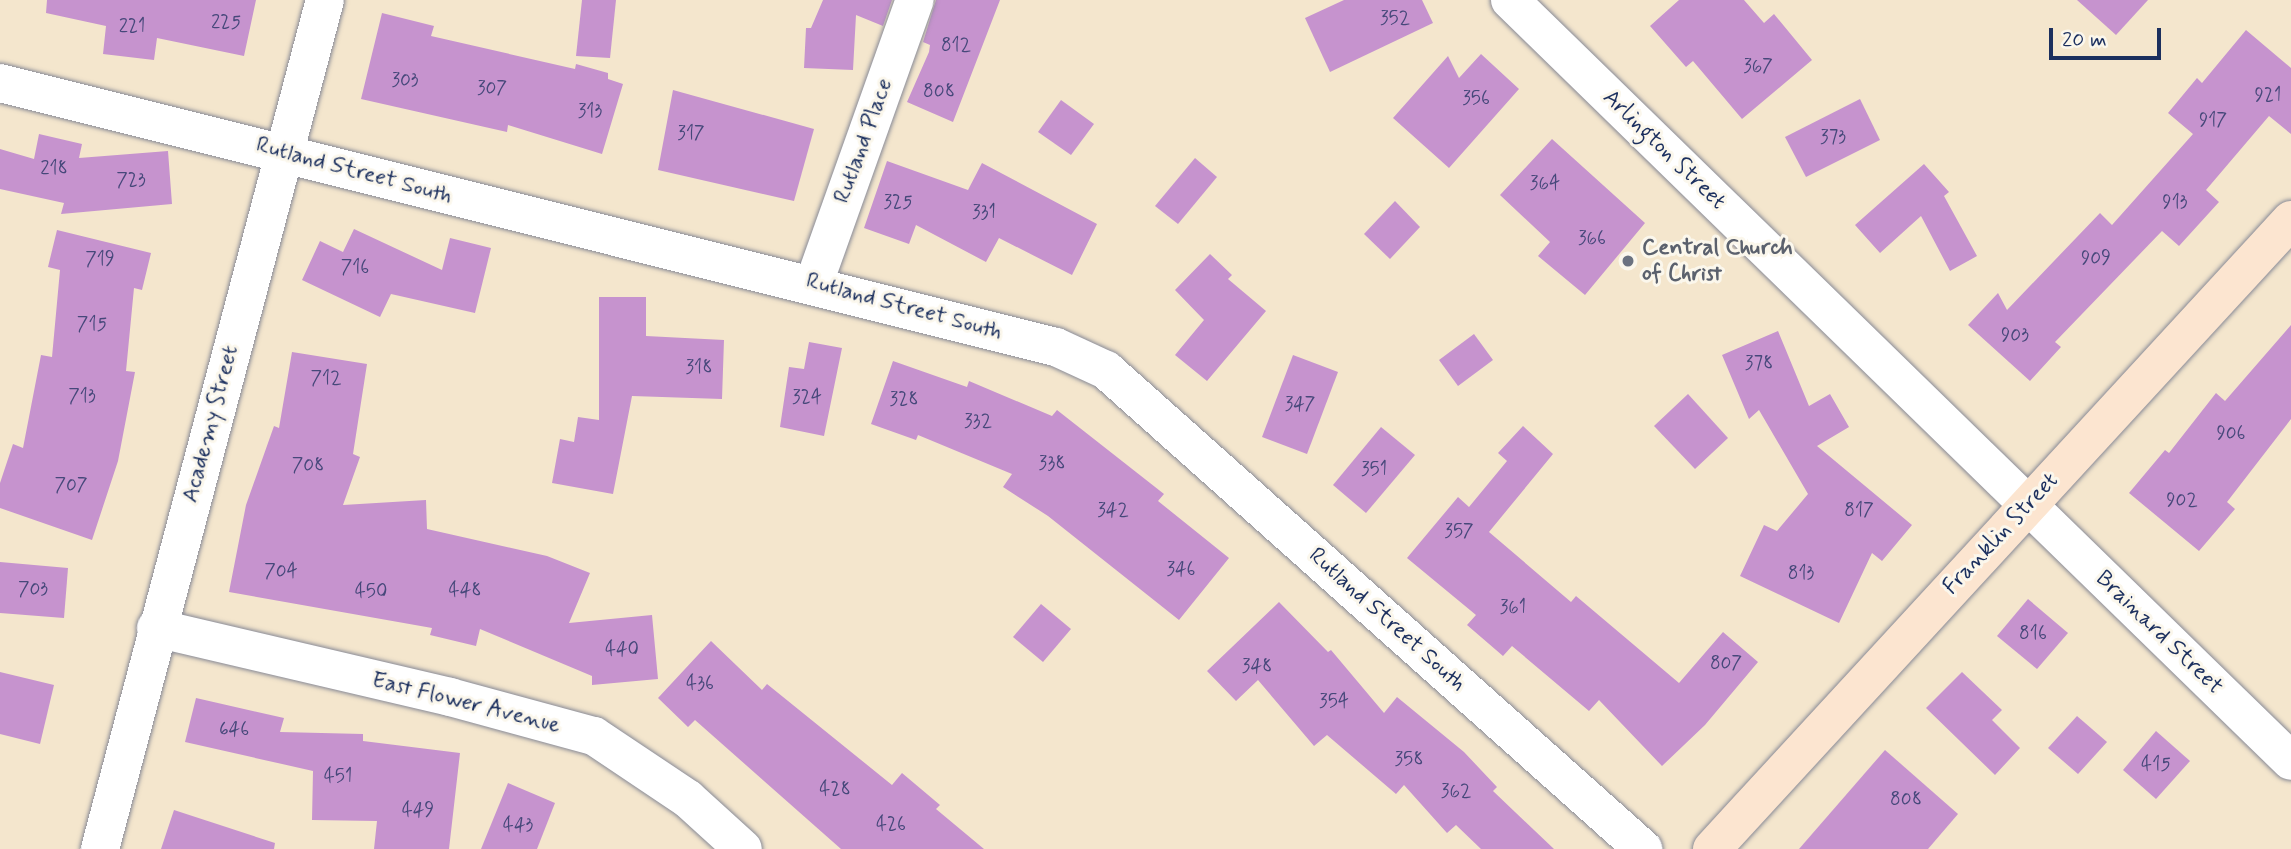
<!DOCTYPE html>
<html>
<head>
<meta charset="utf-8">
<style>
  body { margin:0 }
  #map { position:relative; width:2291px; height:849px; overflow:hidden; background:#f4e6cd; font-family:Mynerve,sans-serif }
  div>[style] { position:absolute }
  .building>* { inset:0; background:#c693ce }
  .roads { filter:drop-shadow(0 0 2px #888a96) drop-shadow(0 0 2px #888a96) }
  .street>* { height:38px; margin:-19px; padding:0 19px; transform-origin:19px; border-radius:19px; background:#fff }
  .secondary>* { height:38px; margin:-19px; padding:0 19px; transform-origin:19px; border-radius:19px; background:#fce5d0 }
  .dots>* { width:19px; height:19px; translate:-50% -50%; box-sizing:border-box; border:4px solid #fbf7ec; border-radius:50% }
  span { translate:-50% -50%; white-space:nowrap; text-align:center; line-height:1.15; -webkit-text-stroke:6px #fbf7ec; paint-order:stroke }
  .number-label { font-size:19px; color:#46487a }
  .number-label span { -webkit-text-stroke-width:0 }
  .street-label { font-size:23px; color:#1b2f5e }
  .worship-label { font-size:23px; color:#5b616d; font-weight:700 }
  .left { translate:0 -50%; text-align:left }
  .scale { position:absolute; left:2049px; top:28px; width:112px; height:32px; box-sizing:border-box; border:4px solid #1b2f5e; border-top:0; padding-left:9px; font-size:21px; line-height:24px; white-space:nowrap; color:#1b2f5e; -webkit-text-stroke:5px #fbf7ec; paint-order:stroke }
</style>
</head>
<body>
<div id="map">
  <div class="building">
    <i style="clip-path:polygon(47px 0,256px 0,244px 56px,157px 38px,154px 60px,103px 54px,106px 26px,46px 13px)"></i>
    <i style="clip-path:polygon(582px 0,616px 0,610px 58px,576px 56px)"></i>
    <i style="clip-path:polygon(823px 0,892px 0,883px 26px,856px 15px,853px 70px,804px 68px,806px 28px,811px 28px)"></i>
    <i style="clip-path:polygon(936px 0,1000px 0,953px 122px,907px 102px,929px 52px,930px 45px,923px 42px)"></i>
    <i style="clip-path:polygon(1344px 0,1422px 0,1433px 23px,1330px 72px,1305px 18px)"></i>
    <i style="clip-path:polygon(1679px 0,1744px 0,1764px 23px,1774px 14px,1812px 60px,1742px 119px,1693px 61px,1686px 67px,1650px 26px)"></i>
    <i style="clip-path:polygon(2077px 0,2148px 0,2116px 35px)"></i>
    <i style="clip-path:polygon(382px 13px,434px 26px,431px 36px,575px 69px,576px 64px,608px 73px,608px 79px,623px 84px,602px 154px,508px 125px,507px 132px,361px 99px)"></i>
    <i style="clip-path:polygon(2246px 30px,2291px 68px,2291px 134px,2269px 116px,2206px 190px,2219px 202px,2179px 246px,2162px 231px,2055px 342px,2061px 347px,2030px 381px,1968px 325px,1998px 293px,2007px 310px,2100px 213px,2112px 225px,2193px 134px,2168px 113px,2197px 78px,2202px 83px)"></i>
    <i style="clip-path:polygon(1481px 54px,1519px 89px,1449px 168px,1393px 118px,1448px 56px,1459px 78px)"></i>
    <i style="clip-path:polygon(673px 90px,814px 129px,794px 201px,658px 170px)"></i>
    <i style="clip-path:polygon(1860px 99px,1880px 140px,1806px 177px,1785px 137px)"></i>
    <i style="clip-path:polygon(1061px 100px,1094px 124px,1071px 155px,1038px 132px)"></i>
    <i style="clip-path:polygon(39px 134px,82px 144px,79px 158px,168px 151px,172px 204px,61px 214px,64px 203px,0 189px,0 149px,34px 159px)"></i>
    <i style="clip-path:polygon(1552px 139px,1645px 223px,1585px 295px,1538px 256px,1550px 242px,1500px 195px)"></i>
    <i style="clip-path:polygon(1195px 158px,1217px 177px,1178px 224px,1155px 206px)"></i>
    <i style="clip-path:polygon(887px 161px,968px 190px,982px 163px,1097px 224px,1072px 275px,999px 238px,986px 262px,916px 225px,909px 244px,864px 228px)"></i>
    <i style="clip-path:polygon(1924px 164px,1949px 192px,1944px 196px,1977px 256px,1950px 271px,1921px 216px,1880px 253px,1855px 225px)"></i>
    <i style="clip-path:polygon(1395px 201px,1420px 227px,1390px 259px,1364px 234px)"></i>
    <i style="clip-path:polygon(354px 229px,442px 270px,450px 238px,491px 248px,475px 313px,391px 294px,380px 317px,302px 280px,320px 241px,343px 252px)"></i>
    <i style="clip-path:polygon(57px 230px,151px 253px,142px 290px,134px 288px,126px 371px,135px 372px,118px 461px,92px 540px,0 508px,0 483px,13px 444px,23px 448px,41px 355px,52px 357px,60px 270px,48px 267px)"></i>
    <i style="clip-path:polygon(1210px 254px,1232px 275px,1228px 279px,1266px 311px,1207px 381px,1175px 355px,1204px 320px,1175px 290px)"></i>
    <i style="clip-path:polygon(599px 297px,646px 297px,646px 336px,724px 340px,722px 399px,632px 396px,613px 494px,552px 483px,560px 439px,574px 442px,578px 417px,599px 420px)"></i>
    <i style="clip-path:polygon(2291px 325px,2291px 419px,2227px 502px,2235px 509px,2199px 551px,2129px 493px,2165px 450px,2169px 453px,2216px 393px,2225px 401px)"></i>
    <i style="clip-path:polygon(1778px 331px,1809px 406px,1830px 394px,1849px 427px,1817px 446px,1912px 525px,1882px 561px,1872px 553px,1839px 623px,1740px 576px,1764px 525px,1777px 531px,1808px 494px,1759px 410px,1749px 419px,1722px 355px)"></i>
    <i style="clip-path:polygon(1474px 334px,1493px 360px,1458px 386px,1439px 360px)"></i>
    <i style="clip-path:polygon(809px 342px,842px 348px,824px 436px,780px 427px,789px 367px,804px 369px)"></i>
    <i style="clip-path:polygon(292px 352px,367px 364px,353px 454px,360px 457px,343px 505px,426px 500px,427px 529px,547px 556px,590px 573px,569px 623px,652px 615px,658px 679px,592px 685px,592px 676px,480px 629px,476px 646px,430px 635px,432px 628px,229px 592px,246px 505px,274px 426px,279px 428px)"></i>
    <i style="clip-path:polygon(1293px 355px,1338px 372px,1307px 454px,1262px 437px)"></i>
    <i style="clip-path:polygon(893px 361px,967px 387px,969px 381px,1052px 416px,1057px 410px,1164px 494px,1158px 501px,1229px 558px,1179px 620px,1048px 516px,1003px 487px,1012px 474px,918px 435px,916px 440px,871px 424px)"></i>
    <i style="clip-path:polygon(1688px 394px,1728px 438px,1695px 469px,1654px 426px)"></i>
    <i style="clip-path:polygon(1523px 426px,1553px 454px,1489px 532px,1571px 602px,1576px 596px,1679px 683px,1723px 632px,1758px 662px,1705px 725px,1662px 766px,1599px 700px,1589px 711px,1512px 646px,1503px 656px,1467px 625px,1476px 615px,1407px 558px,1458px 497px,1469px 507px,1507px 461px,1498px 453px)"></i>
    <i style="clip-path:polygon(1381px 427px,1415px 455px,1366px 513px,1333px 485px)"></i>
    <i style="clip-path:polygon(0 562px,68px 568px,64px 618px,0 613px)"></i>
    <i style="clip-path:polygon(2028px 599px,2068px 633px,2037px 669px,1997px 636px)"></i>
    <i style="clip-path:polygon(1279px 602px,1328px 652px,1331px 650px,1384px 713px,1397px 697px,1464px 752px,1497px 787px,1493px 791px,1554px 849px,1481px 849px,1456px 825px,1447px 833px,1404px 785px,1396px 794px,1327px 735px,1314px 746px,1258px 680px,1236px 701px,1207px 671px)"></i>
    <i style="clip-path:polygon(1041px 604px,1071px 629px,1043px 662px,1013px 637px)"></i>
    <i style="clip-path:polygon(711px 641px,762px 690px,767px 684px,892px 785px,902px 773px,940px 805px,936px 809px,984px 849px,841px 849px,695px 720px,688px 727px,658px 698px)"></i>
    <i style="clip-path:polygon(0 672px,54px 685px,40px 744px,0 734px)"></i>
    <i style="clip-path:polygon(1962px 672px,2002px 710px,1992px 720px,2020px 748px,1995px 775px,1926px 708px)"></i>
    <i style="clip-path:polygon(196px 698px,284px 718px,280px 732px,363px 734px,363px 741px,460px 753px,449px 849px,374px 849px,377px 821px,312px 820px,313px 771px,185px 742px)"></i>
    <i style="clip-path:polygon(2077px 716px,2107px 742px,2078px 774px,2048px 748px)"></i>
    <i style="clip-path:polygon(2156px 731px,2190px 761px,2156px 799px,2123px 770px)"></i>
    <i style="clip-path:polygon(1885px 750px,1958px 814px,1928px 849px,1799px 849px)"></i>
    <i style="clip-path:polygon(508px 783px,555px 803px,537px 849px,481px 849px)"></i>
    <i style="clip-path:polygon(174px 810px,275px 843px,274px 849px,161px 849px)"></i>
  </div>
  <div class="roads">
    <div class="street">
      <i style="left:1510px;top:0;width:1090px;rotate:44.26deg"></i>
      <i style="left:0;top:83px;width:1088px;rotate:14.04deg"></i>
      <i style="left:1056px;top:347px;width:55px;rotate:24.7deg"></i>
      <i style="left:1106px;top:370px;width:720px;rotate:41.73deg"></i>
      <i style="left:814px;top:283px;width:300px;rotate:-70.4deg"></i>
      <i style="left:156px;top:628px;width:302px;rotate:13.2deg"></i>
      <i style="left:450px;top:697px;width:149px;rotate:15.2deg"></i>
      <i style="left:594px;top:736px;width:113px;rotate:33.8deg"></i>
      <i style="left:688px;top:799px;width:74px;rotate:42.3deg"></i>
      <i style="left:100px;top:849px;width:878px;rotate:-75.16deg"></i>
    </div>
    <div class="secondary">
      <i style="left:1712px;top:849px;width:855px;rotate:-47.37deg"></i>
    </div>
  </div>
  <div class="dots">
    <i style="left:1628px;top:261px;background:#6b7280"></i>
  </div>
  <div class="number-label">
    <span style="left:1395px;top:19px">352</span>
    <span style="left:226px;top:23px">225</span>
    <span style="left:132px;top:27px">221</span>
    <span style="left:956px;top:46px">812</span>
    <span style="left:1758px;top:67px">367</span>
    <span style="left:405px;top:81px">303</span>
    <span style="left:492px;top:89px">307</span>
    <span style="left:939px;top:92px">808</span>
    <span style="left:2268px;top:96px">921</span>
    <span style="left:1476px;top:99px">356</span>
    <span style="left:590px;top:112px">313</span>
    <span style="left:2213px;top:121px">917</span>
    <span style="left:691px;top:134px">317</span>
    <span style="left:1833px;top:138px">373</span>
    <span style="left:54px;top:169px">218</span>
    <span style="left:131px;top:181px">723</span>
    <span style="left:1545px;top:184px">364</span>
    <span style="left:898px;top:203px">325</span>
    <span style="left:2175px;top:203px">913</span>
    <span style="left:984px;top:213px">331</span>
    <span style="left:1592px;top:239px">366</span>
    <span style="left:2096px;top:259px">909</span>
    <span style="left:100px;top:260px">719</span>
    <span style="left:355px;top:268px">716</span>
    <span style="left:92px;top:325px">715</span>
    <span style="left:2015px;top:336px">903</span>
    <span style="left:1759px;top:364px">378</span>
    <span style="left:699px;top:368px">318</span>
    <span style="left:326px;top:379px">712</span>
    <span style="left:82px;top:397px">713</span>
    <span style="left:807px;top:398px">324</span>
    <span style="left:904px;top:400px">328</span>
    <span style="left:1300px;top:405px">347</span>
    <span style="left:978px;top:422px">332</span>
    <span style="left:2231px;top:434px">906</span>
    <span style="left:1052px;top:464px">338</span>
    <span style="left:308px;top:466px">708</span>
    <span style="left:1374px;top:470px">351</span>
    <span style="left:71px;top:486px">707</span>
    <span style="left:2182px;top:501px">902</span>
    <span style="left:1113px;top:511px">342</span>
    <span style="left:1859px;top:511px">817</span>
    <span style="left:1459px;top:532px">357</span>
    <span style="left:1181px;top:570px">346</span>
    <span style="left:281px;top:572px">704</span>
    <span style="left:1801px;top:574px">813</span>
    <span style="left:33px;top:590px">703</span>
    <span style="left:465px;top:591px">448</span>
    <span style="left:371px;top:592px">450</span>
    <span style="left:1513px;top:608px">361</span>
    <span style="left:2033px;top:634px">816</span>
    <span style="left:622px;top:650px">440</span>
    <span style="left:1726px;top:664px">807</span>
    <span style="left:1257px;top:667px">348</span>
    <span style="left:700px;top:684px">436</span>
    <span style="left:1334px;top:702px">354</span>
    <span style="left:234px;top:730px">646</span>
    <span style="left:1409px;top:760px">358</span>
    <span style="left:2156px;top:765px">415</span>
    <span style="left:338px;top:777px">451</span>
    <span style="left:835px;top:790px">428</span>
    <span style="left:1456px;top:792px">362</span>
    <span style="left:1906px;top:800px">808</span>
    <span style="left:418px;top:811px">449</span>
    <span style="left:891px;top:825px">426</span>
    <span style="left:518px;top:826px">443</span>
  </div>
  <div class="street-label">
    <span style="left:864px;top:141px;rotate:-70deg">Rutland Place</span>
    <span style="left:1664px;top:150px;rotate:44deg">Arlington Street</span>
    <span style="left:354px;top:171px;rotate:15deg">Rutland Street South</span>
    <span style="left:904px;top:307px;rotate:15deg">Rutland Street South</span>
    <span style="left:211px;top:424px;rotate:-75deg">Academy Street</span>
    <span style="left:2001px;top:534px;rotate:-47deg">Franklin Street</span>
    <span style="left:1387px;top:620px;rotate:42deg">Rutland Street South</span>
    <span style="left:2159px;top:633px;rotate:44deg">Brainard Street</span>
    <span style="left:466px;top:703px;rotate:14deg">East Flower Avenue</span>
  </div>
  <div class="worship-label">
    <span class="left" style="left:1642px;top:261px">Central Church<br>of Christ</span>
  </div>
  <div class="scale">20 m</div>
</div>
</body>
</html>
